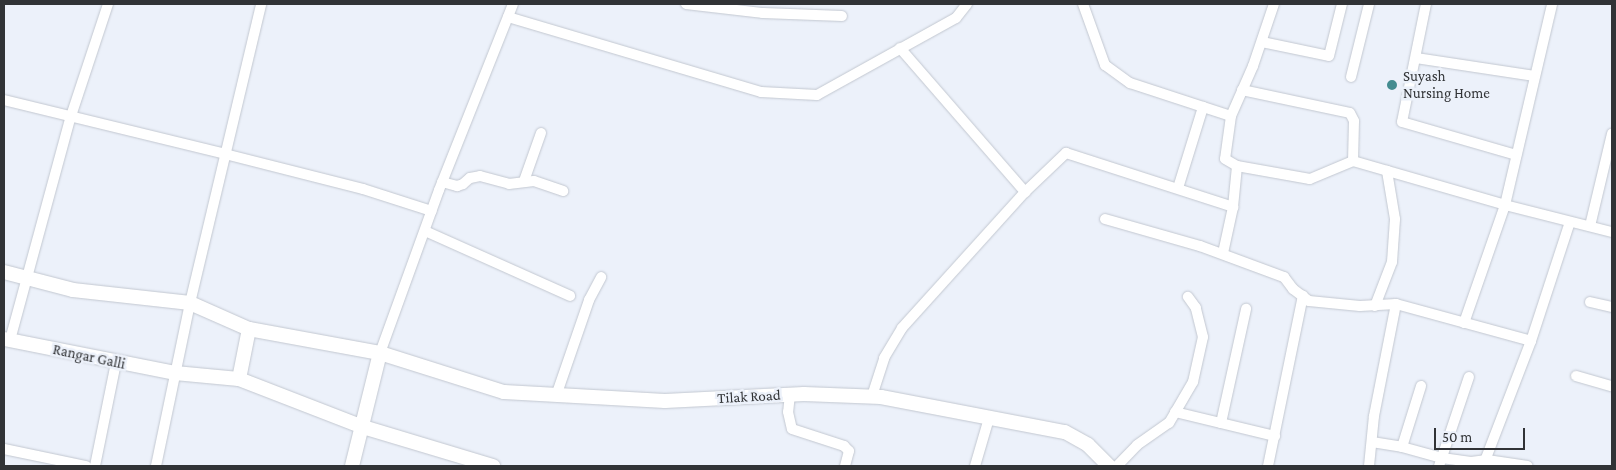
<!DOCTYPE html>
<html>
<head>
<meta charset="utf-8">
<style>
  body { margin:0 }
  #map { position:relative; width:1616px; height:470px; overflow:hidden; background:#ecf1fa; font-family:"Crimson Pro",serif }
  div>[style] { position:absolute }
  .roads { filter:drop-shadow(0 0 1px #c2c7d0) drop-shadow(0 0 1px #c2c7d0) }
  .street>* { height:10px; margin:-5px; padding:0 5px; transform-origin:5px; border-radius:5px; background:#fff }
  .secondary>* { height:14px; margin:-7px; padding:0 7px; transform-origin:7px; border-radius:7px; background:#fff }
  .dots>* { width:14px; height:14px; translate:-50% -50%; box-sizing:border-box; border:2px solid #ecf1fa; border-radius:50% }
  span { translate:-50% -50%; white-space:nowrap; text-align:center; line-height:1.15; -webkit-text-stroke:5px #ecf1fa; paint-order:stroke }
  .poi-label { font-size:15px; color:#313336 }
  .left { translate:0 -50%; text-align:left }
  .street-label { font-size:15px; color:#313336 }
  .frame { position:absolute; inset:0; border:5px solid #313336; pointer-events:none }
  .scale { position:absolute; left:1434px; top:428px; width:91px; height:22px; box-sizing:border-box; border:2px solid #313336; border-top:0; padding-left:6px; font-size:15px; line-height:18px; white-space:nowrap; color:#313336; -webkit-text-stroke:4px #ecf1fa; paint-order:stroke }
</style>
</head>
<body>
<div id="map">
  <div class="roads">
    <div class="street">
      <i style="left:686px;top:4px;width:78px;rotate:6.7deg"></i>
      <i style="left:763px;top:13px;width:79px;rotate:2.2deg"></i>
      <i style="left:1083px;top:4px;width:65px;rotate:70.2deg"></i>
      <i style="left:1105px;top:65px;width:31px;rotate:36deg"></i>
      <i style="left:1130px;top:83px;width:106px;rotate:18.1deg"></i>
      <i style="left:1231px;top:116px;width:43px;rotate:97.9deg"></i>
      <i style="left:1225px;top:159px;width:14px;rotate:30deg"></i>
      <i style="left:1237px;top:166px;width:74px;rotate:10.1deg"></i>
      <i style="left:1310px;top:179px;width:47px;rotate:-22.7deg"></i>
      <i style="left:1353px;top:161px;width:158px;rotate:16.1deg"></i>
      <i style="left:1505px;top:205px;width:110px;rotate:14.2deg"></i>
      <i style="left:1426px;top:4px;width:120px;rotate:101.5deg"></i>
      <i style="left:1402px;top:122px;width:119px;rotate:16.1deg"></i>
      <i style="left:508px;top:17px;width:264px;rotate:16.5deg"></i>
      <i style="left:761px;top:92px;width:56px;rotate:3.1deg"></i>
      <i style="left:817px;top:95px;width:159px;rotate:-29deg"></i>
      <i style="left:956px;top:18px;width:18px;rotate:-52deg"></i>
      <i style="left:1262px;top:42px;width:68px;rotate:11.8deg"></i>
      <i style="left:1329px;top:56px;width:54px;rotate:-76deg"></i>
      <i style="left:900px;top:48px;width:191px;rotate:49deg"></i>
      <i style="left:1416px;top:58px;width:120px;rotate:8.6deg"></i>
      <i style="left:1351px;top:77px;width:75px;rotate:-76.1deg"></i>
      <i style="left:1242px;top:90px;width:110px;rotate:12deg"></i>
      <i style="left:1350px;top:113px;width:9px;rotate:63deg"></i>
      <i style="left:1354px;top:121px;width:40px;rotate:91.4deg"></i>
      <i style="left:4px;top:100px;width:228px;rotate:13.7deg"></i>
      <i style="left:225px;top:154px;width:142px;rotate:14.2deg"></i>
      <i style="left:363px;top:189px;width:72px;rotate:17.7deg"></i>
      <i style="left:1231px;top:116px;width:55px;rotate:-66.3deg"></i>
      <i style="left:1253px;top:66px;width:65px;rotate:-71.3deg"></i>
      <i style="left:524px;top:181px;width:51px;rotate:-70.5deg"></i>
      <i style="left:442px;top:182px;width:16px;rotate:15deg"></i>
      <i style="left:457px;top:186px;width:6px;rotate:-18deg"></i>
      <i style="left:463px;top:184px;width:9px;rotate:-41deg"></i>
      <i style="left:470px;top:178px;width:10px;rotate:-11deg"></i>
      <i style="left:480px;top:176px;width:30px;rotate:15deg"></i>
      <i style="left:509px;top:184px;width:25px;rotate:-7deg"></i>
      <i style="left:534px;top:181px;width:31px;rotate:19deg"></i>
      <i style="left:1178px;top:188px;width:85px;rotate:-72.8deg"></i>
      <i style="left:1105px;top:219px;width:99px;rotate:15.9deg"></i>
      <i style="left:1200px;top:246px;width:90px;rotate:20.3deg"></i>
      <i style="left:1284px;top:277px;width:15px;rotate:53deg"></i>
      <i style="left:1293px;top:289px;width:20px;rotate:37deg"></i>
      <i style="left:1309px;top:301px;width:51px;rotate:5.6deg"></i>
      <i style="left:1360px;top:306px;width:36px;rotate:-3deg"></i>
      <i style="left:1396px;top:304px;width:140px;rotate:15.3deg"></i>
      <i style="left:1590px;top:226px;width:95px;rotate:-76.6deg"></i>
      <i style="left:425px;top:231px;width:159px;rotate:24.1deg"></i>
      <i style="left:1223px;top:253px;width:47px;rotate:-77.7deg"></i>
      <i style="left:1233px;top:207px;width:41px;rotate:-84.4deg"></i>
      <i style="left:1590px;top:302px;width:23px;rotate:13deg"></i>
      <i style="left:1375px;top:306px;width:47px;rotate:-68.9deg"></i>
      <i style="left:1392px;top:262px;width:43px;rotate:-86deg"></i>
      <i style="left:1395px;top:219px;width:49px;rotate:-99.5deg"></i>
      <i style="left:1464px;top:323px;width:125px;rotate:-70.8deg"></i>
      <i style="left:1505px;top:205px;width:206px;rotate:-76.8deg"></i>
      <i style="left:10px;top:340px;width:232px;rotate:-74.8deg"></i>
      <i style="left:71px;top:116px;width:118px;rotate:-71.7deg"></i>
      <i style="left:380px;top:353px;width:173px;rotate:-70.1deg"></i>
      <i style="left:439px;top:190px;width:200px;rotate:-68.3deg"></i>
      <i style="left:1576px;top:376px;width:37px;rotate:16deg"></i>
      <i style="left:790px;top:394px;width:18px;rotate:96deg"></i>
      <i style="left:788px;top:412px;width:17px;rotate:77deg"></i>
      <i style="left:792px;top:429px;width:55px;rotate:18.1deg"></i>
      <i style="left:844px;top:446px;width:7px;rotate:45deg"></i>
      <i style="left:849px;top:451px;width:16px;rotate:105deg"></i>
      <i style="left:556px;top:396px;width:102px;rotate:-71deg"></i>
      <i style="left:589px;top:300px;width:26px;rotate:-62deg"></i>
      <i style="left:872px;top:396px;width:40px;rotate:-72deg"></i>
      <i style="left:884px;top:358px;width:35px;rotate:-59deg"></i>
      <i style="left:902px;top:328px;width:183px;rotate:-47.9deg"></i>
      <i style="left:1025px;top:192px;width:57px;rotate:-43.6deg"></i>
      <i style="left:1066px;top:153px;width:176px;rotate:17.9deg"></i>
      <i style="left:1175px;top:412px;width:103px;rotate:13.5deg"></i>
      <i style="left:1221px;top:423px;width:117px;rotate:-77.6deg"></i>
      <i style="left:1372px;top:442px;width:30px;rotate:9deg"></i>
      <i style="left:1402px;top:447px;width:64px;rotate:-72.7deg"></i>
      <i style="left:1402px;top:447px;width:41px;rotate:15.4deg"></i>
      <i style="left:1442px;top:458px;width:29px;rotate:8deg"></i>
      <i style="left:1471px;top:462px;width:16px;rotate:-7deg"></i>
      <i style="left:1487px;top:460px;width:41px;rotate:8.3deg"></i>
      <i style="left:4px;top:449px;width:84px;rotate:11.7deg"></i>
      <i style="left:95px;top:466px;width:105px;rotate:-78.5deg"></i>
      <i style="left:156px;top:466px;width:167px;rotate:-78.2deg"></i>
      <i style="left:190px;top:303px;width:307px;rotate:-76.6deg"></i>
      <i style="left:975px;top:466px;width:50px;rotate:-73.7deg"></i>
      <i style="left:1117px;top:466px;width:29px;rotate:-46deg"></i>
      <i style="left:1137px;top:445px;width:39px;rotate:-35deg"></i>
      <i style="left:1169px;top:423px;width:48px;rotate:-59.7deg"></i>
      <i style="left:1193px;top:382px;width:46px;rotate:-77.5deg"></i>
      <i style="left:1203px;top:337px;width:30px;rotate:-104deg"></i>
      <i style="left:1196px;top:308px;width:14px;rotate:-126deg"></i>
      <i style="left:1268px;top:466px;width:174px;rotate:-78.4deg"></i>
      <i style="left:1369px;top:466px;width:50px;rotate:-84.3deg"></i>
      <i style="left:1374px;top:416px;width:114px;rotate:-78.9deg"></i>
      <i style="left:1439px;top:466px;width:94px;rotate:-71.4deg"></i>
      <i style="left:1483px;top:466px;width:134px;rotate:-69deg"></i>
      <i style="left:1531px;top:341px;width:125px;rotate:-71.9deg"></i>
    </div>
    <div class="secondary">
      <i style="left:4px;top:272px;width:71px;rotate:14.6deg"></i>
      <i style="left:73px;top:290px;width:118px;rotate:6.3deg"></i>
      <i style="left:190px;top:303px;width:64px;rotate:23.8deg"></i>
      <i style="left:249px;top:329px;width:133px;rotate:10.4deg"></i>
      <i style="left:380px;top:353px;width:130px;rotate:17.5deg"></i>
      <i style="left:504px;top:392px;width:161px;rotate:3.2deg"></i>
      <i style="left:665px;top:401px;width:139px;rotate:-2.9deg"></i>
      <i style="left:804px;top:394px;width:77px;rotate:2.2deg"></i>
      <i style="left:881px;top:397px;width:187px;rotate:10.8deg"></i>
      <i style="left:1065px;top:432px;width:26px;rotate:29deg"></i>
      <i style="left:1088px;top:445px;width:30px;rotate:45deg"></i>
      <i style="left:4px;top:339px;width:174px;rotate:11.2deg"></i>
      <i style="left:175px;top:373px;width:64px;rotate:5.4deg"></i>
      <i style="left:239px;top:379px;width:133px;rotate:21.2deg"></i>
      <i style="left:363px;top:427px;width:136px;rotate:16.7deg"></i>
      <i style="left:239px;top:379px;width:51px;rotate:-78.7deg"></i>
      <i style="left:352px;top:466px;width:116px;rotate:-76.1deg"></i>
    </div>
  </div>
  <div class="dots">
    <i style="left:1392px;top:85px;background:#448c90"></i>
  </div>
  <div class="poi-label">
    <span class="left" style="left:1403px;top:85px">Suyash<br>Nursing Home</span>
  </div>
  <div class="street-label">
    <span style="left:89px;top:357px;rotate:12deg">Rangar Galli</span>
    <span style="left:749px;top:397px;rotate:-3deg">Tilak Road</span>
  </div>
  <div class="frame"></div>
  <div class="scale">50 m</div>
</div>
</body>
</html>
